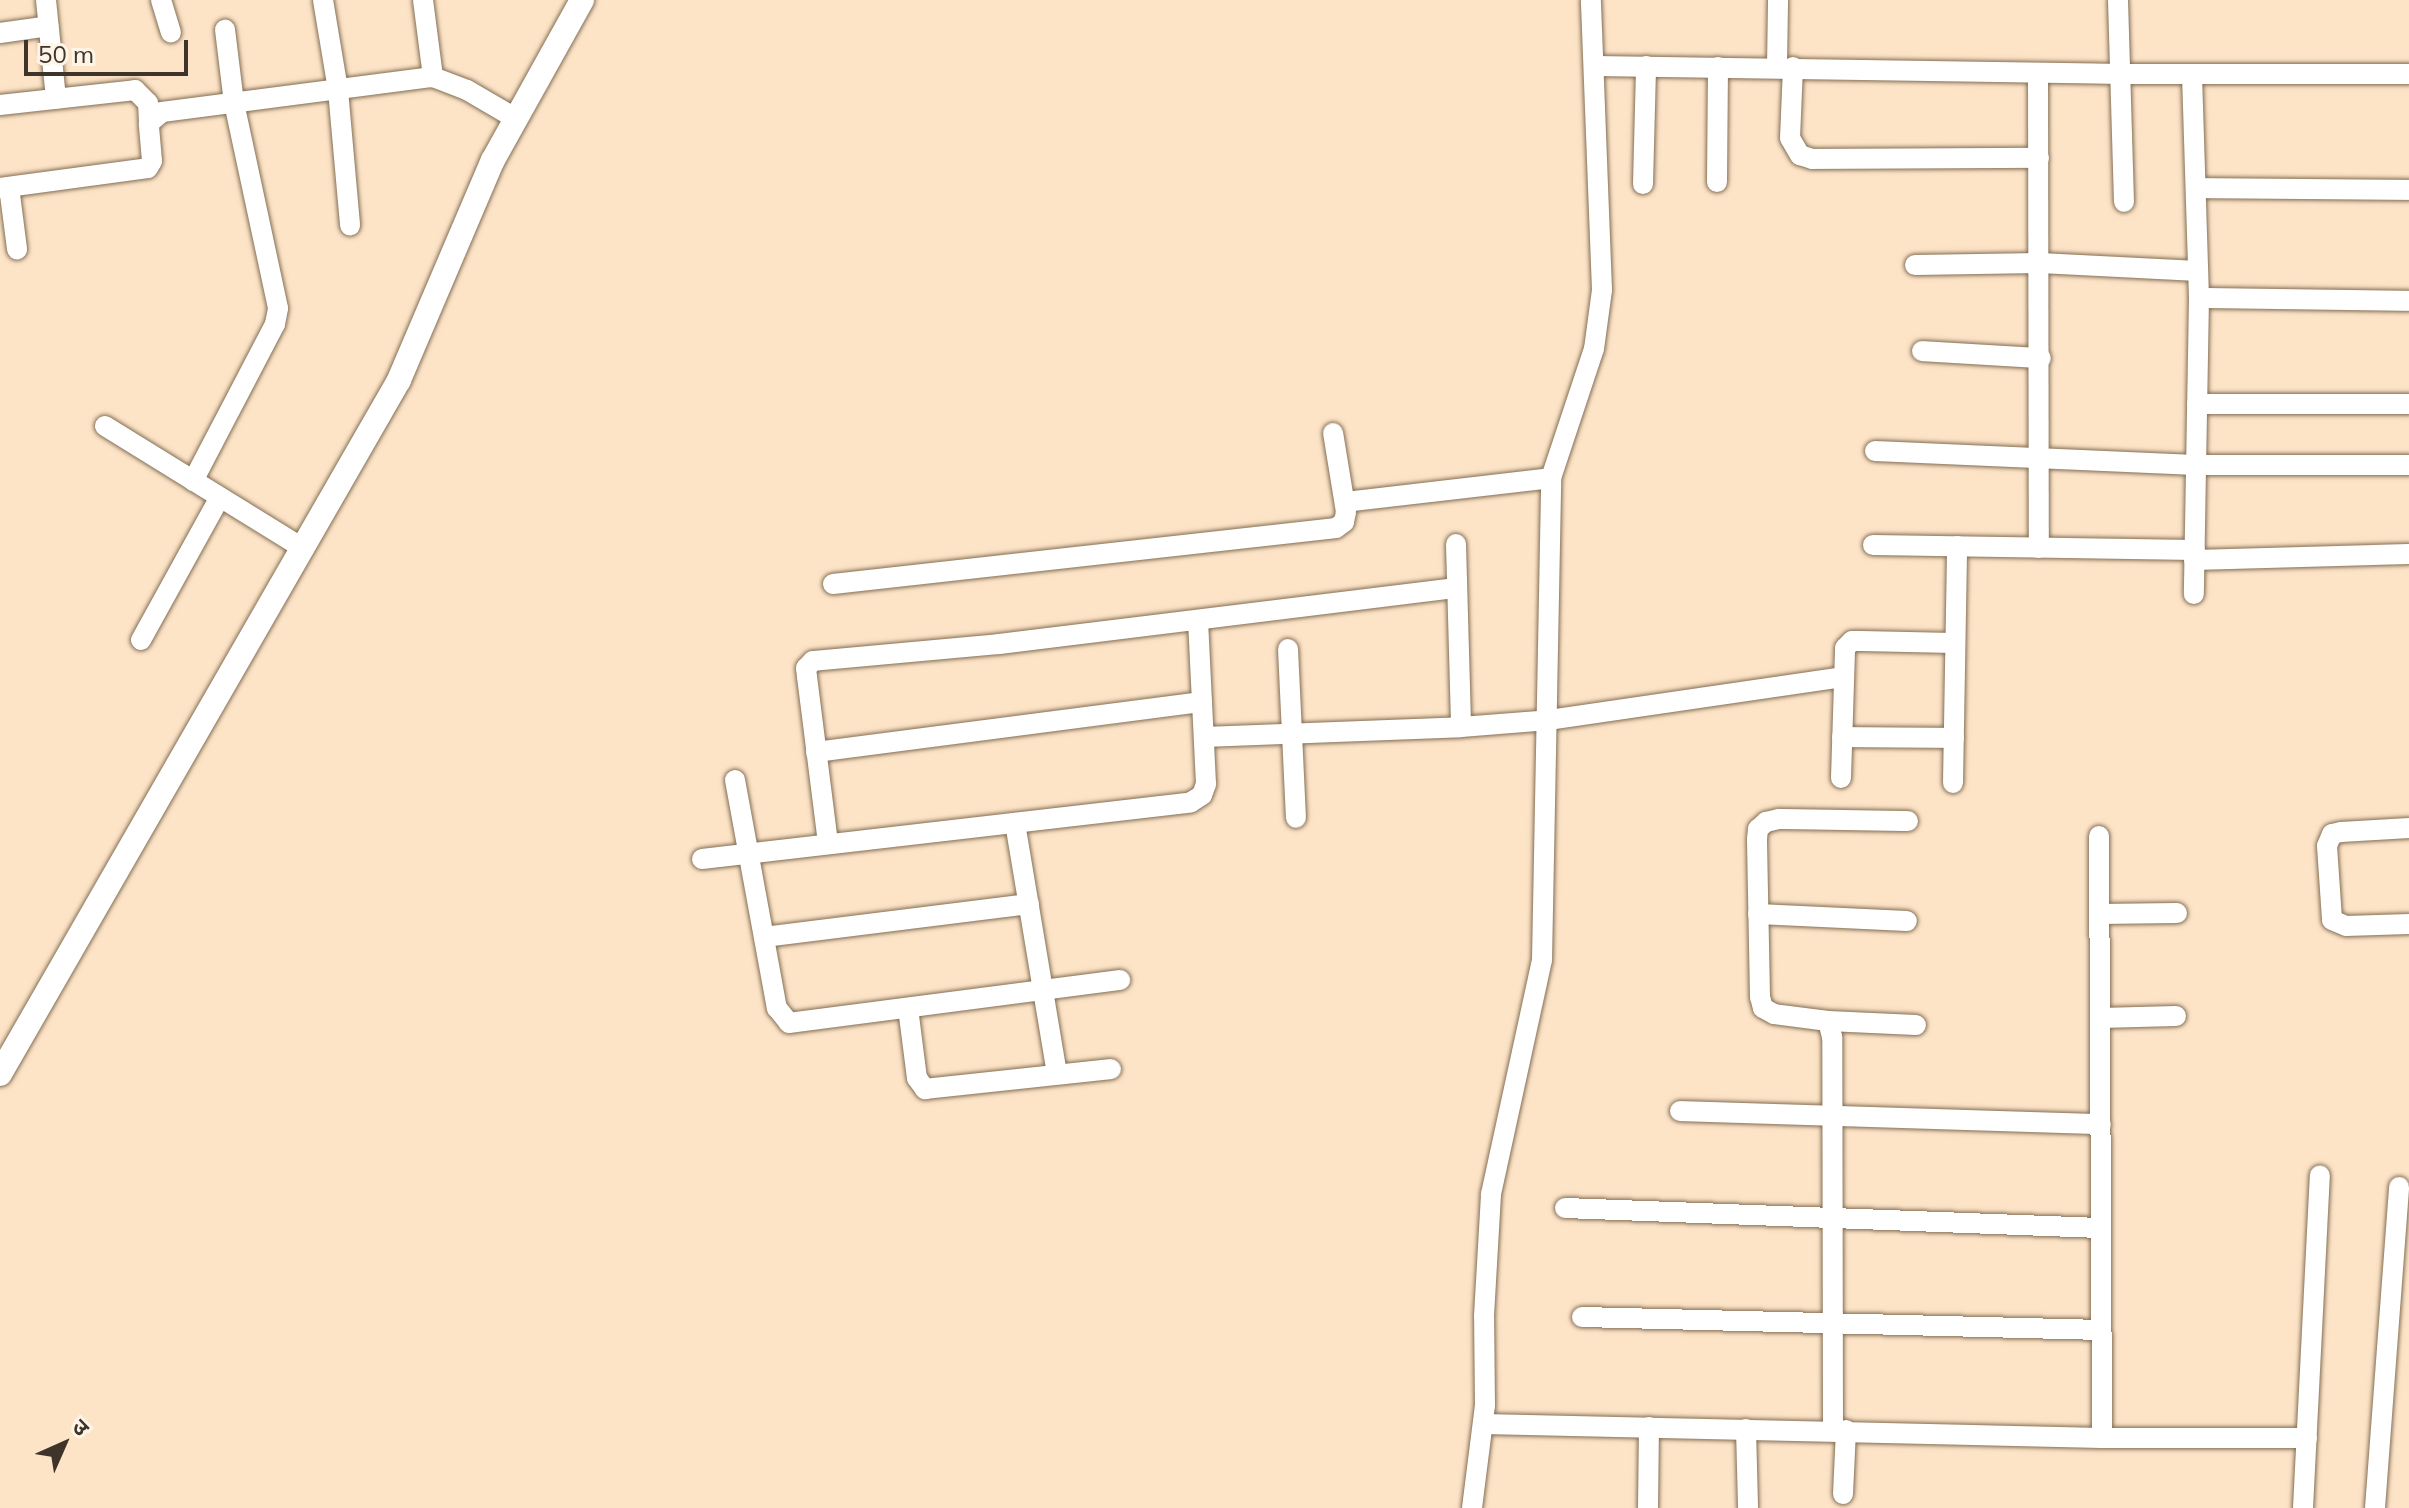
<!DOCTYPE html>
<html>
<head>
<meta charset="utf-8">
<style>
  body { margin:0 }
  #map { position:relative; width:2409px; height:1508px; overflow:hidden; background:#fde4c7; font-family:Mulish,"Noto Sans Devanagari",sans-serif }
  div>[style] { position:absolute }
  .roads { filter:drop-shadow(0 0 2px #836e54) drop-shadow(0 0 2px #836e54) }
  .minor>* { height:20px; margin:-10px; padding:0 10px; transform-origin:10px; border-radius:10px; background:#fff }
  .tertiary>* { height:24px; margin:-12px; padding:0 12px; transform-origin:12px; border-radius:12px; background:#fff }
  span { translate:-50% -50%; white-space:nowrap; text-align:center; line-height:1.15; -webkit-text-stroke:8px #fef4e8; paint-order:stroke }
  .north { position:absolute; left:24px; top:1404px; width:80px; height:80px; -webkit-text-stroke:6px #fef4e8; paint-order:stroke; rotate:45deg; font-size:22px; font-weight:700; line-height:32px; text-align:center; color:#3e3429 }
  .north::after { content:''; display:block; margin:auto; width:28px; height:36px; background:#3e3429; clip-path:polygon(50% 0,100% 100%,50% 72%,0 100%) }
  .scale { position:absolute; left:24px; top:40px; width:164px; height:36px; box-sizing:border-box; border:4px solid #3e3429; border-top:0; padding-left:10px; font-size:24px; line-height:28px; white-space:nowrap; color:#3e3429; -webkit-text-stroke:6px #fef4e8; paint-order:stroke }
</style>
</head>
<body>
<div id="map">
  <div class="roads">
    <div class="minor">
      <i style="left:46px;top:0;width:99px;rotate:84.2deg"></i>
      <i style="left:161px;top:0;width:34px;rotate:73deg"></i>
      <i style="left:323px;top:0;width:91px;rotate:80.5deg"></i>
      <i style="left:338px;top:90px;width:136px;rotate:84.9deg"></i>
      <i style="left:423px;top:0;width:78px;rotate:82.6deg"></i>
      <i style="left:2118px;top:0;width:202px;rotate:88.3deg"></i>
      <i style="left:0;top:33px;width:49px;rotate:-8.1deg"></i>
      <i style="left:1595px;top:66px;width:526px;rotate:0.87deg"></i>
      <i style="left:2121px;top:74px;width:288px"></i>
      <i style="left:1777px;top:67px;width:67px;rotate:-89.1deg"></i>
      <i style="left:1793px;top:67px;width:71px;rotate:92.4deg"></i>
      <i style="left:1790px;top:138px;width:20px;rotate:60deg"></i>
      <i style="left:1800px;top:155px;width:13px;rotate:18deg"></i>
      <i style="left:1812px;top:159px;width:227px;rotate:-0.3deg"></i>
      <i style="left:2038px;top:73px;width:475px;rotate:89.9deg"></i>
      <i style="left:2192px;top:75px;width:223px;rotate:88.2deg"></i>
      <i style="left:2199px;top:298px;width:296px;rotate:91deg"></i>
      <i style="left:0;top:105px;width:136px;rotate:-6.3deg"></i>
      <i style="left:135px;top:90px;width:18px;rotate:45deg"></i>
      <i style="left:148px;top:103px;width:20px;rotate:87deg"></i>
      <i style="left:1717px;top:182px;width:115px;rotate:-89.5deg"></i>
      <i style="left:1643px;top:184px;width:118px;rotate:-88.5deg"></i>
      <i style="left:9px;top:187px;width:63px;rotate:82.6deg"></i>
      <i style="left:0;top:188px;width:149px;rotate:-7.7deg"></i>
      <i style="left:148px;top:168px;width:8px;rotate:-60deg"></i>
      <i style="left:152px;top:161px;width:38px;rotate:-95deg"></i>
      <i style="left:149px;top:123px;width:17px;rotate:-40deg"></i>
      <i style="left:162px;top:112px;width:273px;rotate:-7.4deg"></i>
      <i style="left:433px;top:77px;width:36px;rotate:21deg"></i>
      <i style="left:467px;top:90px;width:56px;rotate:30.3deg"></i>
      <i style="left:2197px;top:188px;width:212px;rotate:0.5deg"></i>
      <i style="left:1915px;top:265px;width:125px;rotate:-0.9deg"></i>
      <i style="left:2040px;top:263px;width:158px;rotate:2.9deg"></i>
      <i style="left:2199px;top:298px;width:210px;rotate:0.8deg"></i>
      <i style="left:1922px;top:351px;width:119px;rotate:3.4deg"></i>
      <i style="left:2197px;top:404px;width:212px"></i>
      <i style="left:105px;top:426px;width:234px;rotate:31.7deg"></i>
      <i style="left:1875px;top:451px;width:321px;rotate:2.5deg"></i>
      <i style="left:2196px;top:465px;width:213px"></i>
      <i style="left:193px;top:481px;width:177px;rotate:-62.4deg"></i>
      <i style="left:275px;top:324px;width:16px;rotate:-79deg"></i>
      <i style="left:278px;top:308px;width:210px;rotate:-102.1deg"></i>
      <i style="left:234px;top:103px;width:74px;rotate:-97deg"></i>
      <i style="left:1345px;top:502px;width:207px;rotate:-6.6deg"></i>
      <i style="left:1456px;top:544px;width:183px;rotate:88.4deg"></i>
      <i style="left:1873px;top:545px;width:322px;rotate:0.9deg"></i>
      <i style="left:2194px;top:560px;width:215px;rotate:-1.6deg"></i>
      <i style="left:833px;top:584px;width:506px;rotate:-6.35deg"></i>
      <i style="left:1336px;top:528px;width:10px;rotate:-37deg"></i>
      <i style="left:1344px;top:522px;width:10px;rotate:-79deg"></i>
      <i style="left:1346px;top:512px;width:80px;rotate:-99.3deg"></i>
      <i style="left:141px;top:640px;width:163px;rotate:-61.1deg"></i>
      <i style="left:1288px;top:649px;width:169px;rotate:87.3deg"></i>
      <i style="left:1204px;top:737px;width:257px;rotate:-2.2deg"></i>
      <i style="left:1461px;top:727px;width:88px;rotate:-4.5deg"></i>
      <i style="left:1549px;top:720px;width:297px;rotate:-8.3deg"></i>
      <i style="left:1842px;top:737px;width:112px;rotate:0.5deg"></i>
      <i style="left:816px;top:752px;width:389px;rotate:-7.4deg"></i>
      <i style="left:1841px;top:778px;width:130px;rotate:-88.2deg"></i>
      <i style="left:1845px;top:648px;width:10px;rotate:-45deg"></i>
      <i style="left:1852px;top:641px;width:8px"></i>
      <i style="left:1860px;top:641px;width:95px;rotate:1.2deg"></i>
      <i style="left:735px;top:780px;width:232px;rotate:79.6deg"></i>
      <i style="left:777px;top:1008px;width:19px;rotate:51deg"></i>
      <i style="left:789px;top:1023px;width:334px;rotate:-7.4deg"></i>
      <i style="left:1953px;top:783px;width:237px;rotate:-89deg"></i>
      <i style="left:1015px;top:823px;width:254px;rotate:80.5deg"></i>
      <i style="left:2409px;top:828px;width:68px;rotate:176.6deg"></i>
      <i style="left:2341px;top:832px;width:9px;rotate:167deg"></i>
      <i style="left:2332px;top:834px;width:13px;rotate:113deg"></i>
      <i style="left:2327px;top:846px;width:74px;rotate:86.1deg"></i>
      <i style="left:2332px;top:920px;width:15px;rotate:23deg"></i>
      <i style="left:2346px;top:926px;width:63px;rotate:-1.8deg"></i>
      <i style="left:2099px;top:836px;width:602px;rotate:89.71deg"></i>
      <i style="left:828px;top:843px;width:167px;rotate:-97.2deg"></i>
      <i style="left:807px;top:677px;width:9px;rotate:-96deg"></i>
      <i style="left:806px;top:668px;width:10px;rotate:-45deg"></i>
      <i style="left:813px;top:661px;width:187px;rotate:-5.2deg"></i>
      <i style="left:999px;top:644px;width:461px;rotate:-7deg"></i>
      <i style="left:702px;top:859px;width:492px;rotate:-6.6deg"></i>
      <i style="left:1191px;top:802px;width:13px;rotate:-32deg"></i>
      <i style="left:1202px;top:795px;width:12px;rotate:-70deg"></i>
      <i style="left:1206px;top:784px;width:164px;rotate:-92.8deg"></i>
      <i style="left:1758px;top:914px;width:149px;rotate:2.7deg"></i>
      <i style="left:2100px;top:914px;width:77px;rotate:-0.7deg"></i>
      <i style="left:764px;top:937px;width:267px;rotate:-7.1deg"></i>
      <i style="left:908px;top:1008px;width:71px;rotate:82.7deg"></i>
      <i style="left:917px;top:1078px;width:14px;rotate:54deg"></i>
      <i style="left:925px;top:1089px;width:187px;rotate:-6.1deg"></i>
      <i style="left:2100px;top:1018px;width:76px;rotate:-1.5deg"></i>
      <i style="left:1828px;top:1021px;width:88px;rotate:2.6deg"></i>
      <i style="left:1680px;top:1111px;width:421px;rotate:1.8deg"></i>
      <i style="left:1565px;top:1208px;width:536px;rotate:2.14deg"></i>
      <i style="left:1582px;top:1317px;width:519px;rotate:1.43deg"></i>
      <i style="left:1483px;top:1424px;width:619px;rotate:1.3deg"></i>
      <i style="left:2102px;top:1438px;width:205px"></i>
      <i style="left:1746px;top:1429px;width:79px;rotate:88.5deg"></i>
      <i style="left:1833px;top:1430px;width:393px;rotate:-90.1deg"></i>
      <i style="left:1832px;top:1037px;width:16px;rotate:-104deg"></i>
      <i style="left:1828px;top:1021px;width:54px;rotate:-172.6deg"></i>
      <i style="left:1774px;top:1014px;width:13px;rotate:-151deg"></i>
      <i style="left:1763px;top:1008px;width:11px;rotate:-105deg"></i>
      <i style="left:1760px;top:997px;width:158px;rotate:-91.1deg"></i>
      <i style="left:1757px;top:839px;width:10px;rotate:-84deg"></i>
      <i style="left:1758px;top:829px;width:11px;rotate:-41deg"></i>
      <i style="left:1766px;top:822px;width:13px;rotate:-13deg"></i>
      <i style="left:1779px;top:819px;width:129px;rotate:0.9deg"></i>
      <i style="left:1843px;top:1494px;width:64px;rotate:-87.3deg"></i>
      <i style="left:1472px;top:1508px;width:104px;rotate:-82.8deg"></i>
      <i style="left:1485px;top:1405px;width:89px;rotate:-90.6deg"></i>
      <i style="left:1484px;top:1316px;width:122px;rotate:-86.7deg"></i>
      <i style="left:1491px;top:1194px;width:239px;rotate:-77.7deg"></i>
      <i style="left:1542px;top:960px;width:482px;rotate:-88.9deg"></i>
      <i style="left:1551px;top:478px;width:136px;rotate:-71.6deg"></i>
      <i style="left:1594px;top:349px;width:60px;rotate:-82.3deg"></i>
      <i style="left:1602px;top:290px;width:290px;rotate:-92.2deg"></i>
      <i style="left:1648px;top:1508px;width:81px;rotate:-89.3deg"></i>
      <i style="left:2303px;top:1508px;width:333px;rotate:-87.1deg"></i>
      <i style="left:2375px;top:1508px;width:322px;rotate:-85.7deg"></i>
    </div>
    <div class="tertiary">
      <i style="left:0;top:1074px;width:801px;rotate:-60.1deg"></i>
      <i style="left:399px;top:380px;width:239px;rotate:-66.9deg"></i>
      <i style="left:493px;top:160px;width:183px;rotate:-60.9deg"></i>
    </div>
  </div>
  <div class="north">उ</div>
  <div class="scale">50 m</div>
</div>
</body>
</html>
